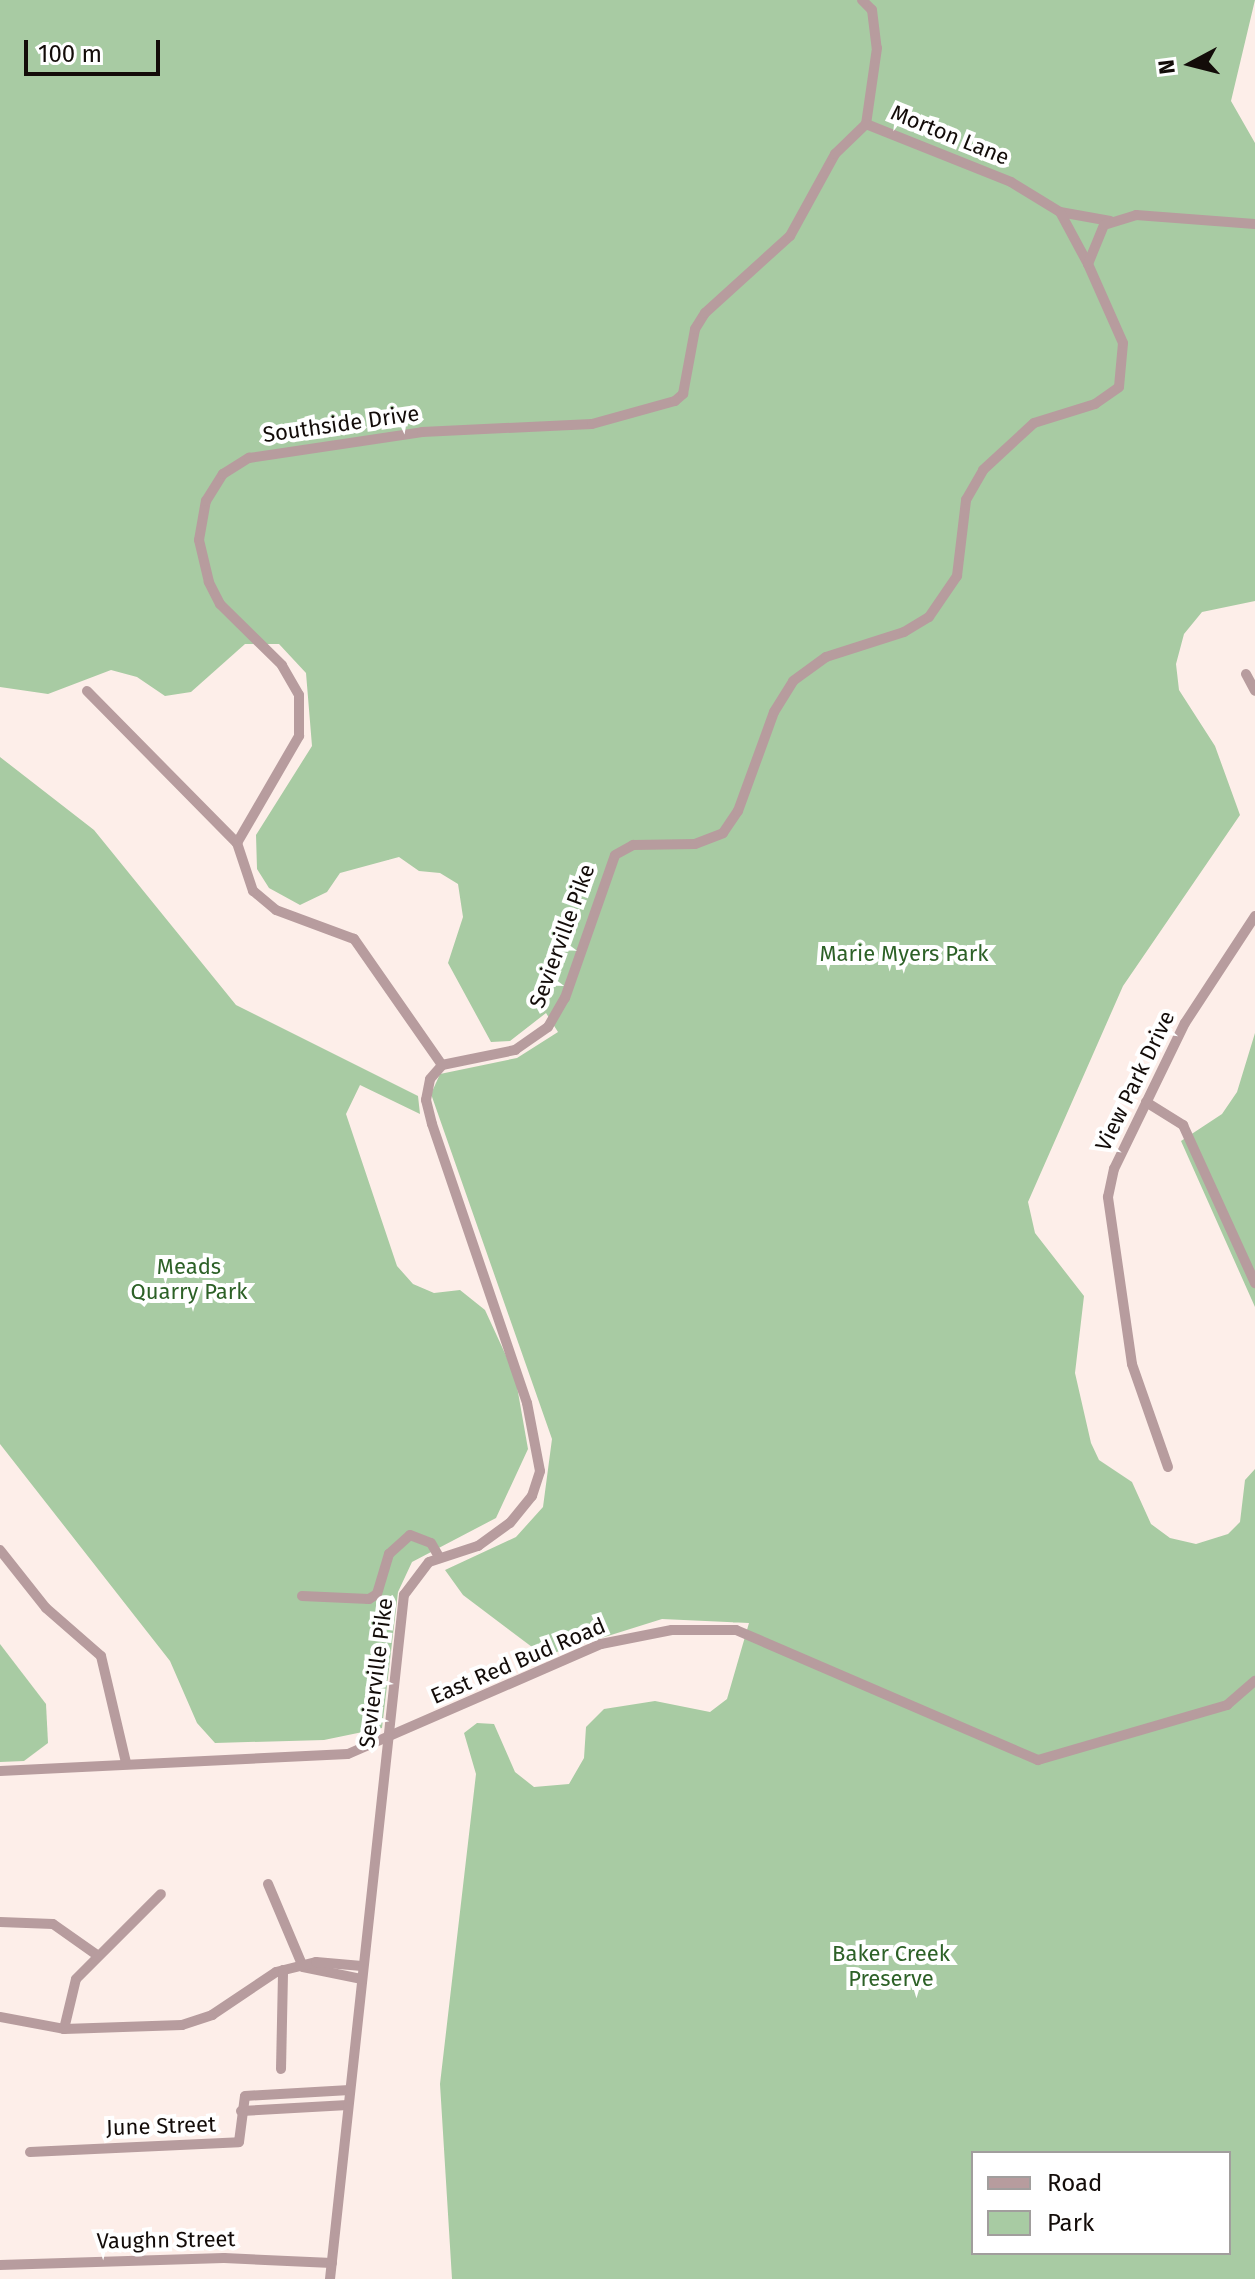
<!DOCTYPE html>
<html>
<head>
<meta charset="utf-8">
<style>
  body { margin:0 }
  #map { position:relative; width:1255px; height:2279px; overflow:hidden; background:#fdeee9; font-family:"Fira Sans",sans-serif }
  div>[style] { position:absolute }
  .green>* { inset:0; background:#a8cba3 }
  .minor>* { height:10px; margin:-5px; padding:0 5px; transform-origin:5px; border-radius:5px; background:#b79c9e }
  span { translate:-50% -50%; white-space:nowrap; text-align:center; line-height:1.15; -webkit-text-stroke:8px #fff; paint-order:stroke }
  .street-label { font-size:22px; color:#130c09 }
  .park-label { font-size:22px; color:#2d6127 }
  .legend { position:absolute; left:971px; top:2151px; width:260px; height:104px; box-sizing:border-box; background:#fff; border:2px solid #a19e9d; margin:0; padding:10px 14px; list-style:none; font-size:24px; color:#130c09 }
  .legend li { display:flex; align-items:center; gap:16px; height:40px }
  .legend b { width:40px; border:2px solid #a19e9d }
  .north { position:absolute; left:1151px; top:24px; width:80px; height:80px; -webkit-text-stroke:6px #fff; paint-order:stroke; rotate:263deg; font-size:22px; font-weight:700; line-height:32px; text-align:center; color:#130c09 }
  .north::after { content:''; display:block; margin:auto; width:28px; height:36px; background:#130c09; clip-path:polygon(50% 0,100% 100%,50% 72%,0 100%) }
  .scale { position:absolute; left:24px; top:40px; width:136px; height:36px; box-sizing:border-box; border:4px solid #130c09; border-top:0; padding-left:10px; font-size:24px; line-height:28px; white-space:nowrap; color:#130c09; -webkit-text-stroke:6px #fff; paint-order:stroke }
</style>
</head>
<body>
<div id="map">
  <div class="green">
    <i style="clip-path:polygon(evenodd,0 0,1255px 0,1231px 101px,1255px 143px,1255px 601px,1202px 612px,1184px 634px,1176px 664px,1179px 690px,1215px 746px,1240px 815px,1123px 986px,1028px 1202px,1035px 1233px,1084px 1296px,1075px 1373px,1091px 1443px,1099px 1460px,1132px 1482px,1151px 1524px,1170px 1538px,1196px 1544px,1228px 1534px,1240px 1522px,1245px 1480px,1255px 1469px,1255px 2279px,452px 2279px,440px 2084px,476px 1774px,464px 1733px,477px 1723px,494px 1724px,515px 1772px,534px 1787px,569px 1784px,584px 1758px,586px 1727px,604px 1709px,655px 1701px,710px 1712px,727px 1699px,749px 1623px,662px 1619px,544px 1656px,463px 1595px,445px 1570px,516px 1537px,543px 1507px,552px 1439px,431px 1094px,440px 1074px,517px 1058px,558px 1032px,546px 1013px,510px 1041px,491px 1042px,448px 963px,463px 917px,458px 884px,440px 873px,419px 871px,399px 857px,340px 873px,327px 892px,300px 905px,269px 888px,257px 869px,256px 835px,312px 746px,306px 673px,279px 644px,245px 644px,191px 692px,165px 696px,137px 677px,111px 670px,48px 694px,0 687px,0 0,973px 2153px,1229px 2153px,1229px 2253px,973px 2253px,973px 2153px)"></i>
    <i style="clip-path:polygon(0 757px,94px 830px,236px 1005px,418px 1096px,420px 1114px,360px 1085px,346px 1114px,397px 1266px,413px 1284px,434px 1293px,460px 1290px,485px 1310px,515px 1375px,528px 1449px,496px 1518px,412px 1562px,398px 1592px,382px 1728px,324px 1740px,215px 1743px,197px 1723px,170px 1661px,0 1444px)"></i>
    <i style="clip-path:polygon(1255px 1033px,1255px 1307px,1181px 1141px,1222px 1114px,1237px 1092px)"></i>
    <i style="clip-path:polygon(0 1644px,46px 1704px,48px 1743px,24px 1761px,0 1762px)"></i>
  </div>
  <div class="minor">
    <i style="left:862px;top:0;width:14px;rotate:45deg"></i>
    <i style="left:872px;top:10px;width:38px;rotate:83deg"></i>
    <i style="left:877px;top:48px;width:77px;rotate:98.2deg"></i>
    <i style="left:866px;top:124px;width:156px;rotate:21.8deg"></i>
    <i style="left:1011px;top:182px;width:57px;rotate:31.5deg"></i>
    <i style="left:1060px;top:212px;width:51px;rotate:10.2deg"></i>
    <i style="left:1060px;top:212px;width:59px;rotate:61.7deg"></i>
    <i style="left:1246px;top:674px;width:19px;rotate:62deg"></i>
    <i style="left:87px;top:691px;width:214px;rotate:45.4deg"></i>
    <i style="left:442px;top:1065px;width:154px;rotate:-124.9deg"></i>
    <i style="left:354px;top:939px;width:83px;rotate:-159.6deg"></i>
    <i style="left:276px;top:910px;width:30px;rotate:-140deg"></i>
    <i style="left:253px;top:891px;width:51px;rotate:-108.4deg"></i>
    <i style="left:237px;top:843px;width:124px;rotate:-59.9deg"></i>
    <i style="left:299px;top:736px;width:41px;rotate:-90deg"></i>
    <i style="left:299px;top:695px;width:34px;rotate:-120deg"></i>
    <i style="left:282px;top:665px;width:87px;rotate:-135.5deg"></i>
    <i style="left:220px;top:604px;width:25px;rotate:-117deg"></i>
    <i style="left:209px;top:582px;width:43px;rotate:-103.4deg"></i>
    <i style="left:199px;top:540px;width:40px;rotate:-80deg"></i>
    <i style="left:206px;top:501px;width:32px;rotate:-58deg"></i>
    <i style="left:223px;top:474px;width:31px;rotate:-32deg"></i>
    <i style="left:249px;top:458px;width:175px;rotate:-8.5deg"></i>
    <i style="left:422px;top:432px;width:170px;rotate:-2.7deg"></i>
    <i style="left:592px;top:424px;width:86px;rotate:-15.5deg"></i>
    <i style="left:675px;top:401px;width:11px;rotate:-41deg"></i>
    <i style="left:683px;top:394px;width:66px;rotate:-79.5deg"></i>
    <i style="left:695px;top:329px;width:19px;rotate:-58deg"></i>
    <i style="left:705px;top:313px;width:115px;rotate:-42.2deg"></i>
    <i style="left:790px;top:236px;width:94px;rotate:-61.2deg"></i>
    <i style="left:835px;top:154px;width:43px;rotate:-44.1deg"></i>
    <i style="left:1146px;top:1102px;width:44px;rotate:31.9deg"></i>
    <i style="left:1183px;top:1125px;width:174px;rotate:65.5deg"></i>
    <i style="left:1168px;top:1467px;width:109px;rotate:-109.3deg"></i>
    <i style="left:1132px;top:1364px;width:169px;rotate:-98.2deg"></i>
    <i style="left:1108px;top:1197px;width:29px;rotate:-78deg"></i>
    <i style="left:1114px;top:1169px;width:162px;rotate:-64.1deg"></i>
    <i style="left:1185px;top:1023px;width:128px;rotate:-56.8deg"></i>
    <i style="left:0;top:1550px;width:74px;rotate:51.6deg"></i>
    <i style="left:46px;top:1608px;width:73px;rotate:41.1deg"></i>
    <i style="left:101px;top:1656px;width:110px;rotate:76.8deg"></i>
    <i style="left:302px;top:1596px;width:67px;rotate:2.6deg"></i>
    <i style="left:369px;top:1599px;width:9px;rotate:-32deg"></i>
    <i style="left:377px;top:1594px;width:42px;rotate:-73.3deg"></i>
    <i style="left:389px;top:1554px;width:28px;rotate:-42deg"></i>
    <i style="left:410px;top:1535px;width:22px;rotate:21deg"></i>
    <i style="left:431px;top:1543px;width:16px;rotate:60deg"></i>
    <i style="left:0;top:1771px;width:348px;rotate:-2.8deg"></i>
    <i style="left:348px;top:1754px;width:276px;rotate:-23.5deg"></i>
    <i style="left:601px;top:1644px;width:72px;rotate:-11.2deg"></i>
    <i style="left:672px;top:1630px;width:64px"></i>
    <i style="left:736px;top:1630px;width:329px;rotate:23.3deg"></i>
    <i style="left:1038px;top:1760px;width:197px;rotate:-16.2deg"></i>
    <i style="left:1227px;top:1705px;width:37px;rotate:-41deg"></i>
    <i style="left:268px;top:1884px;width:90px;rotate:67.1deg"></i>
    <i style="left:0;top:1922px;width:53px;rotate:2.2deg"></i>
    <i style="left:53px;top:1924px;width:54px;rotate:35.2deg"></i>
    <i style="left:303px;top:1967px;width:59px;rotate:11.7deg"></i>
    <i style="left:0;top:2017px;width:65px;rotate:10.6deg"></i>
    <i style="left:64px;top:2029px;width:118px;rotate:-1.9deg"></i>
    <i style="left:182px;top:2025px;width:32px;rotate:-18deg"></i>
    <i style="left:212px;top:2015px;width:77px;rotate:-33.9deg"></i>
    <i style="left:276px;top:1972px;width:41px;rotate:-14deg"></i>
    <i style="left:316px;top:1962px;width:46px;rotate:5deg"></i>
    <i style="left:64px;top:2029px;width:51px;rotate:-76.5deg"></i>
    <i style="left:76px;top:1979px;width:120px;rotate:-45deg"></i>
    <i style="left:281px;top:2069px;width:99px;rotate:-88.8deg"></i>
    <i style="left:241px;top:2111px;width:107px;rotate:-3.2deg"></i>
    <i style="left:30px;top:2152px;width:209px;rotate:-2.7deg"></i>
    <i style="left:239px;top:2142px;width:46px;rotate:-82.6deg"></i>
    <i style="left:245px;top:2096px;width:105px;rotate:-3.3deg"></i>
    <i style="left:0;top:2265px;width:224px;rotate:-1.8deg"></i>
    <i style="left:224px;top:2258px;width:108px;rotate:2.7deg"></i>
    <i style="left:330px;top:2279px;width:688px;rotate:-83.83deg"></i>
    <i style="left:404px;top:1595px;width:41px;rotate:-52.9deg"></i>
    <i style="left:429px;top:1562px;width:52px;rotate:-18.1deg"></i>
    <i style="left:478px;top:1546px;width:39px;rotate:-36deg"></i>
    <i style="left:510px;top:1523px;width:35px;rotate:-51deg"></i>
    <i style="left:532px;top:1496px;width:26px;rotate:-72deg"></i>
    <i style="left:540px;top:1471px;width:69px;rotate:-100.8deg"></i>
    <i style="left:527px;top:1403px;width:295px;rotate:-108.8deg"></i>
    <i style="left:432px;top:1124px;width:25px;rotate:-104deg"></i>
    <i style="left:426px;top:1100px;width:21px;rotate:-79deg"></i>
    <i style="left:430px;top:1079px;width:18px;rotate:-49deg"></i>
    <i style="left:442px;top:1065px;width:75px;rotate:-11.6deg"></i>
    <i style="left:515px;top:1050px;width:40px;rotate:-34.9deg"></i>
    <i style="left:548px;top:1027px;width:34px;rotate:-60deg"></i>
    <i style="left:565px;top:998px;width:151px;rotate:-70.7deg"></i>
    <i style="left:615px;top:855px;width:21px;rotate:-29deg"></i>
    <i style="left:633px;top:845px;width:62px;rotate:-0.9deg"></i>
    <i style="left:695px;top:844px;width:30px;rotate:-21deg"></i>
    <i style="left:723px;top:833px;width:27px;rotate:-56deg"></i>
    <i style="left:738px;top:811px;width:105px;rotate:-70deg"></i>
    <i style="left:774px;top:712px;width:36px;rotate:-58deg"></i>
    <i style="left:793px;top:681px;width:41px;rotate:-36deg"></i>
    <i style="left:826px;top:657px;width:82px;rotate:-17.8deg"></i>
    <i style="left:904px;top:632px;width:29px;rotate:-31deg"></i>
    <i style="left:929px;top:617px;width:50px;rotate:-55.7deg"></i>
    <i style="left:957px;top:576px;width:77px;rotate:-83.2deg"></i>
    <i style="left:966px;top:500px;width:34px;rotate:-60deg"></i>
    <i style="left:983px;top:470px;width:69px;rotate:-42.7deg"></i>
    <i style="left:1034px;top:423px;width:64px;rotate:-17.3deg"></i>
    <i style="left:1095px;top:404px;width:29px;rotate:-35deg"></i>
    <i style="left:1119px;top:387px;width:44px;rotate:-84.8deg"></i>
    <i style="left:1123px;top:343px;width:86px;rotate:-113.9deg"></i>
    <i style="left:1088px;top:264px;width:42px;rotate:-67.7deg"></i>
    <i style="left:1104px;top:225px;width:34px;rotate:-17deg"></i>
    <i style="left:1136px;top:215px;width:119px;rotate:4.3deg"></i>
  </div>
  <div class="street-label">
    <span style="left:950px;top:135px;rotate:22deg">Morton Lane</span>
    <span style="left:341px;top:424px;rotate:-8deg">Southside Drive</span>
    <span style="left:562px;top:936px;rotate:-70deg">Sevierville Pike</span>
    <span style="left:1135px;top:1081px;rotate:-64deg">View Park Drive</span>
    <span style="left:518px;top:1661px;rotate:-23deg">East Red Bud Road</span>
    <span style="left:376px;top:1673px;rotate:-83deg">Sevierville Pike</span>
    <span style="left:161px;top:2126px;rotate:-2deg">June Street</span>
    <span style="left:166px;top:2240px;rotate:-1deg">Vaughn Street</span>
  </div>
  <div class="park-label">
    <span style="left:904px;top:954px">Marie Myers Park</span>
    <span style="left:189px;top:1279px">Meads<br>Quarry Park</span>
    <span style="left:891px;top:1966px">Baker Creek<br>Preserve</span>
  </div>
  <ul class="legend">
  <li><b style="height:10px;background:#b79c9e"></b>Road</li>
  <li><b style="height:22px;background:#a8cba3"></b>Park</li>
  </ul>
  <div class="north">N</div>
  <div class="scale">100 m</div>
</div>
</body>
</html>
